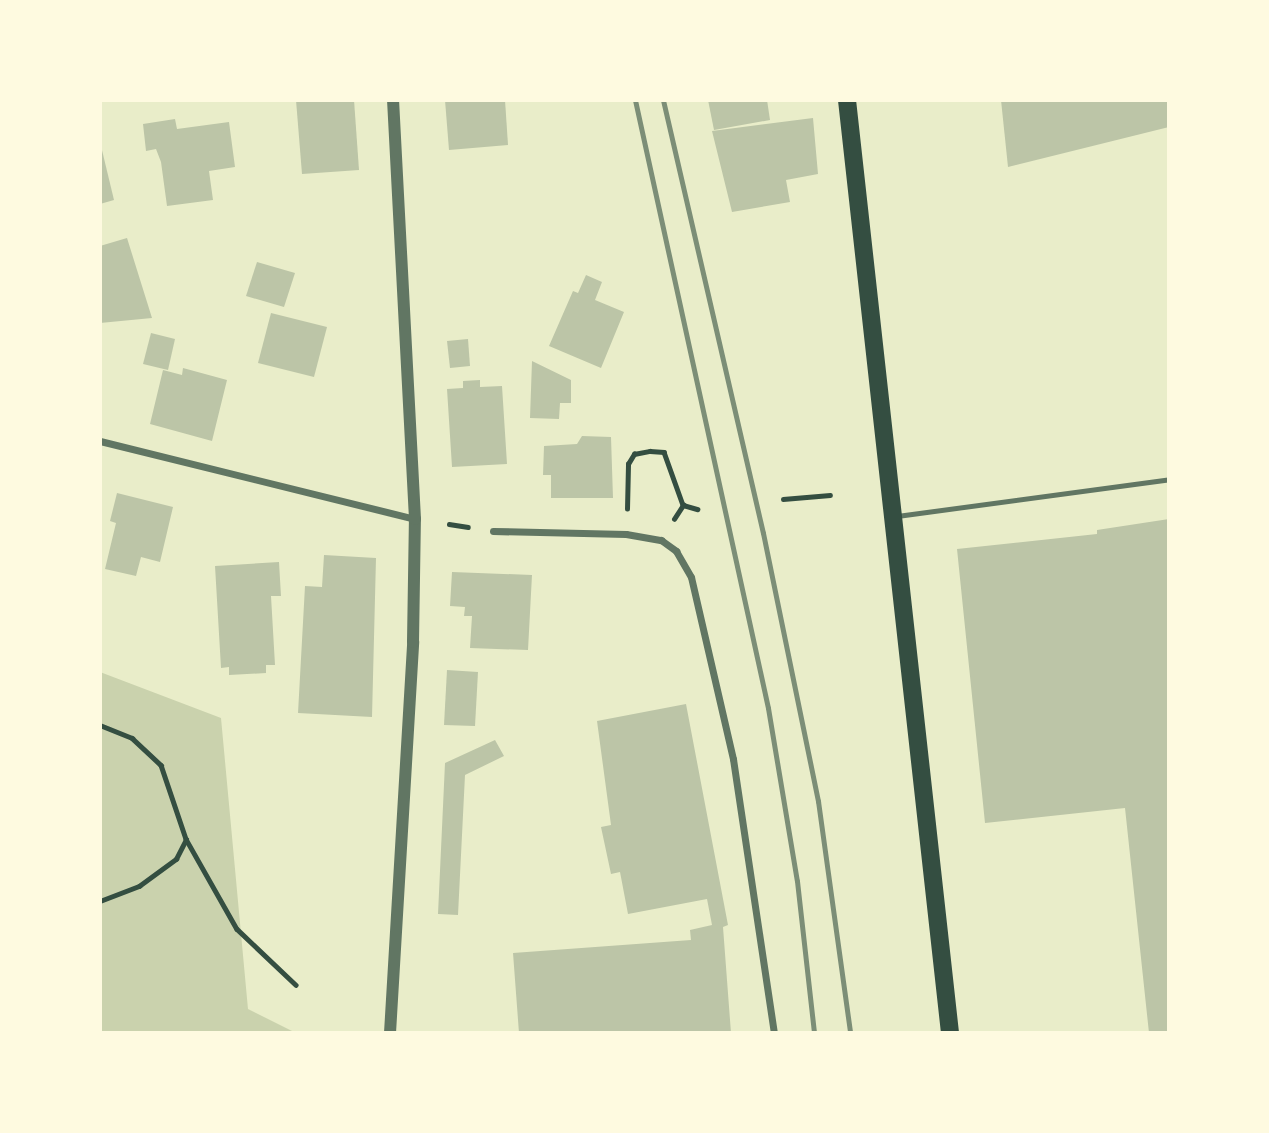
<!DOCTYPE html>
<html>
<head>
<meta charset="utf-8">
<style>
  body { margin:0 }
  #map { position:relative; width:1269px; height:1133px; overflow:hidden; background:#e9edc9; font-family:"Zilla Slab",serif }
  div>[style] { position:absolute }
  .green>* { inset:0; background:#cad2ad }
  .building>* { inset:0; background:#bcc5a7 }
  .path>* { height:4.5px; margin:-2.25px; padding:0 2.25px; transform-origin:2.25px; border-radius:2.25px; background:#344e41 }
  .service>* { height:5px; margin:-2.5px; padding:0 2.5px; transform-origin:2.5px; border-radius:2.5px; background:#617663 }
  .minor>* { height:7px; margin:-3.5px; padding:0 3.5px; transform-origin:3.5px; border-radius:3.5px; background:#617663 }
  .tertiary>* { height:12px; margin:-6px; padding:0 6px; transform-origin:6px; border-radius:6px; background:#617663 }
  .primary>* { height:18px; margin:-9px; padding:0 9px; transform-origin:9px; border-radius:9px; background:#344e41 }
  .rail>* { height:5px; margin:-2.5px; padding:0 2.5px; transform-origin:2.5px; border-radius:2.5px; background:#7c8e77 }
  span { translate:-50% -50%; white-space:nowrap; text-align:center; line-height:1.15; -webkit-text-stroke:6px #fefae0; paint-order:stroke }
  .frame { position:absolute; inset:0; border:102px solid #fefae0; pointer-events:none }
</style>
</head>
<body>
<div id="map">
  <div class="green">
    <i style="clip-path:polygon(100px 672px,221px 718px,248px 1009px,296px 1033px,100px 1033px)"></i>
  </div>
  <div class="building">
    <i style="clip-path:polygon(296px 100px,354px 100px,359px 170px,302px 174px)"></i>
    <i style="clip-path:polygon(445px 100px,505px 100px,508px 145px,449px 150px)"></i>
    <i style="clip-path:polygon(708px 100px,767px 100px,770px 120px,714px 130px)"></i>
    <i style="clip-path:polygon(1001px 100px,1169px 100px,1169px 127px,1008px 167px)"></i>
    <i style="clip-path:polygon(813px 118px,818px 174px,786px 180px,790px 202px,732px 212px,712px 131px)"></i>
    <i style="clip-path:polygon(175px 119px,177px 129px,229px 122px,235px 167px,209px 171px,213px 200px,167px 206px,161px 162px,156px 149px,146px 151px,143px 124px)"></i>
    <i style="clip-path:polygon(101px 146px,114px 200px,100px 204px,100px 147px)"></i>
    <i style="clip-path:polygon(127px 238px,152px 318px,100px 323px,100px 246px)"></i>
    <i style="clip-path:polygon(257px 262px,295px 273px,284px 307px,246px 296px)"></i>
    <i style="clip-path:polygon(586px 275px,602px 282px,595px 300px,624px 312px,601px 368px,549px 346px,573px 291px,578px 293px)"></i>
    <i style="clip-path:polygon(271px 313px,327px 327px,314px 377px,258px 363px)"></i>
    <i style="clip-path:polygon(151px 333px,175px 339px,168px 370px,143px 364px)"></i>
    <i style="clip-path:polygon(468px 339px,470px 366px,450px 368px,447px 341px)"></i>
    <i style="clip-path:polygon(532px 361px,571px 380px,571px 403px,560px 403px,559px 419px,530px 418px)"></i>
    <i style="clip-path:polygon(183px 368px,227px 380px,212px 441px,150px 424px,163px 370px,182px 375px)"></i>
    <i style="clip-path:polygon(480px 380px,480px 387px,502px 386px,507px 464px,452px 467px,447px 389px,463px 388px,463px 381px)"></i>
    <i style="clip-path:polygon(582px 436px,611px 437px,613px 498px,551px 498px,551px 475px,543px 475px,544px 446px,577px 444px)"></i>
    <i style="clip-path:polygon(117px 493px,173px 507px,160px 562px,141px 557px,136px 576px,105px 569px,116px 523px,110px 521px)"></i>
    <i style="clip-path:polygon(1169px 519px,1169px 1033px,1149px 1033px,1125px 808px,985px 823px,957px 549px,1097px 534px,1097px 530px)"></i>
    <i style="clip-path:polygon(324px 555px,376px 558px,372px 717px,298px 713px,305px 586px,322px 587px)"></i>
    <i style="clip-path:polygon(279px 562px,281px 596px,271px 596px,275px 665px,266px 665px,266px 673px,229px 675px,229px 667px,221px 668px,215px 566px)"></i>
    <i style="clip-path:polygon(452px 572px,532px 575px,528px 650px,470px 648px,472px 616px,464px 616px,465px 607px,450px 606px)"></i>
    <i style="clip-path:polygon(447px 670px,478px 672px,475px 726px,444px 725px)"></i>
    <i style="clip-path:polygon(686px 704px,728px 925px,723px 927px,731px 1033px,519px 1033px,513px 953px,691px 940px,690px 930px,712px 925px,707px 899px,628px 914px,620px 872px,611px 874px,601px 827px,611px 825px,597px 721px)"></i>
    <i style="clip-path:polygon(495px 740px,504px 756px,465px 775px,458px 915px,438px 914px,445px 763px)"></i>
  </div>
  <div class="path">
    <i style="left:783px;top:499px;width:47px;rotate:-4.9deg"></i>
    <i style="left:627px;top:509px;width:45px;rotate:-88.7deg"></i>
    <i style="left:628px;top:464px;width:12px;rotate:-59deg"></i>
    <i style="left:634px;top:454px;width:16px;rotate:-11deg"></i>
    <i style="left:650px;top:451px;width:14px;rotate:4deg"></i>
    <i style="left:664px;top:452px;width:56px;rotate:70.3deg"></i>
    <i style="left:683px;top:505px;width:15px;rotate:16deg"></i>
    <i style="left:674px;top:519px;width:17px;rotate:-57deg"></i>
    <i style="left:449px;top:524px;width:19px;rotate:9deg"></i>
    <i style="left:100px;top:725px;width:35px;rotate:22deg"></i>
    <i style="left:132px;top:738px;width:40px;rotate:43deg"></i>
    <i style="left:161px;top:765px;width:78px;rotate:71.3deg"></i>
    <i style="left:186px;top:839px;width:103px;rotate:60.5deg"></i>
    <i style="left:237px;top:929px;width:81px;rotate:43.5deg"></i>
    <i style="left:100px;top:901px;width:42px;rotate:-21deg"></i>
    <i style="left:139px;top:886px;width:46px;rotate:-36.1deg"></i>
    <i style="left:176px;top:859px;width:22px;rotate:-63deg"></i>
  </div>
  <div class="service">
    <i style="left:897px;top:516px;width:275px;rotate:-7.7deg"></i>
  </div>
  <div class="minor">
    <i style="left:100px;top:441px;width:325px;rotate:13.9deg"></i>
    <i style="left:493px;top:531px;width:133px;rotate:1.3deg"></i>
    <i style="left:626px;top:534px;width:36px;rotate:10deg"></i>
    <i style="left:661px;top:540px;width:19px;rotate:36deg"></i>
    <i style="left:676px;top:551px;width:30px;rotate:60deg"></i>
    <i style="left:691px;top:577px;width:187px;rotate:77deg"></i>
    <i style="left:733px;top:759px;width:277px;rotate:81.5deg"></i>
  </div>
  <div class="tertiary">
    <i style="left:390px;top:1033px;width:392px;rotate:-86.6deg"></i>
    <i style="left:413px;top:642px;width:123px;rotate:-89.1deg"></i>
    <i style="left:415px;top:519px;width:420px;rotate:-93deg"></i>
  </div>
  <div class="primary">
    <i style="left:847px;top:100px;width:939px;rotate:83.7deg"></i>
  </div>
  <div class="rail">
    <i style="left:635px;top:100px;width:622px;rotate:77.66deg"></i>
    <i style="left:768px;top:708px;width:175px;rotate:80.5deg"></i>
    <i style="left:797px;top:881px;width:153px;rotate:83.6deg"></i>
    <i style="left:663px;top:100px;width:444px;rotate:77deg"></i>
    <i style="left:763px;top:533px;width:274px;rotate:78.4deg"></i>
    <i style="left:818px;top:801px;width:234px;rotate:82.1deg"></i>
  </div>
  <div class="frame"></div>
</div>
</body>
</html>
